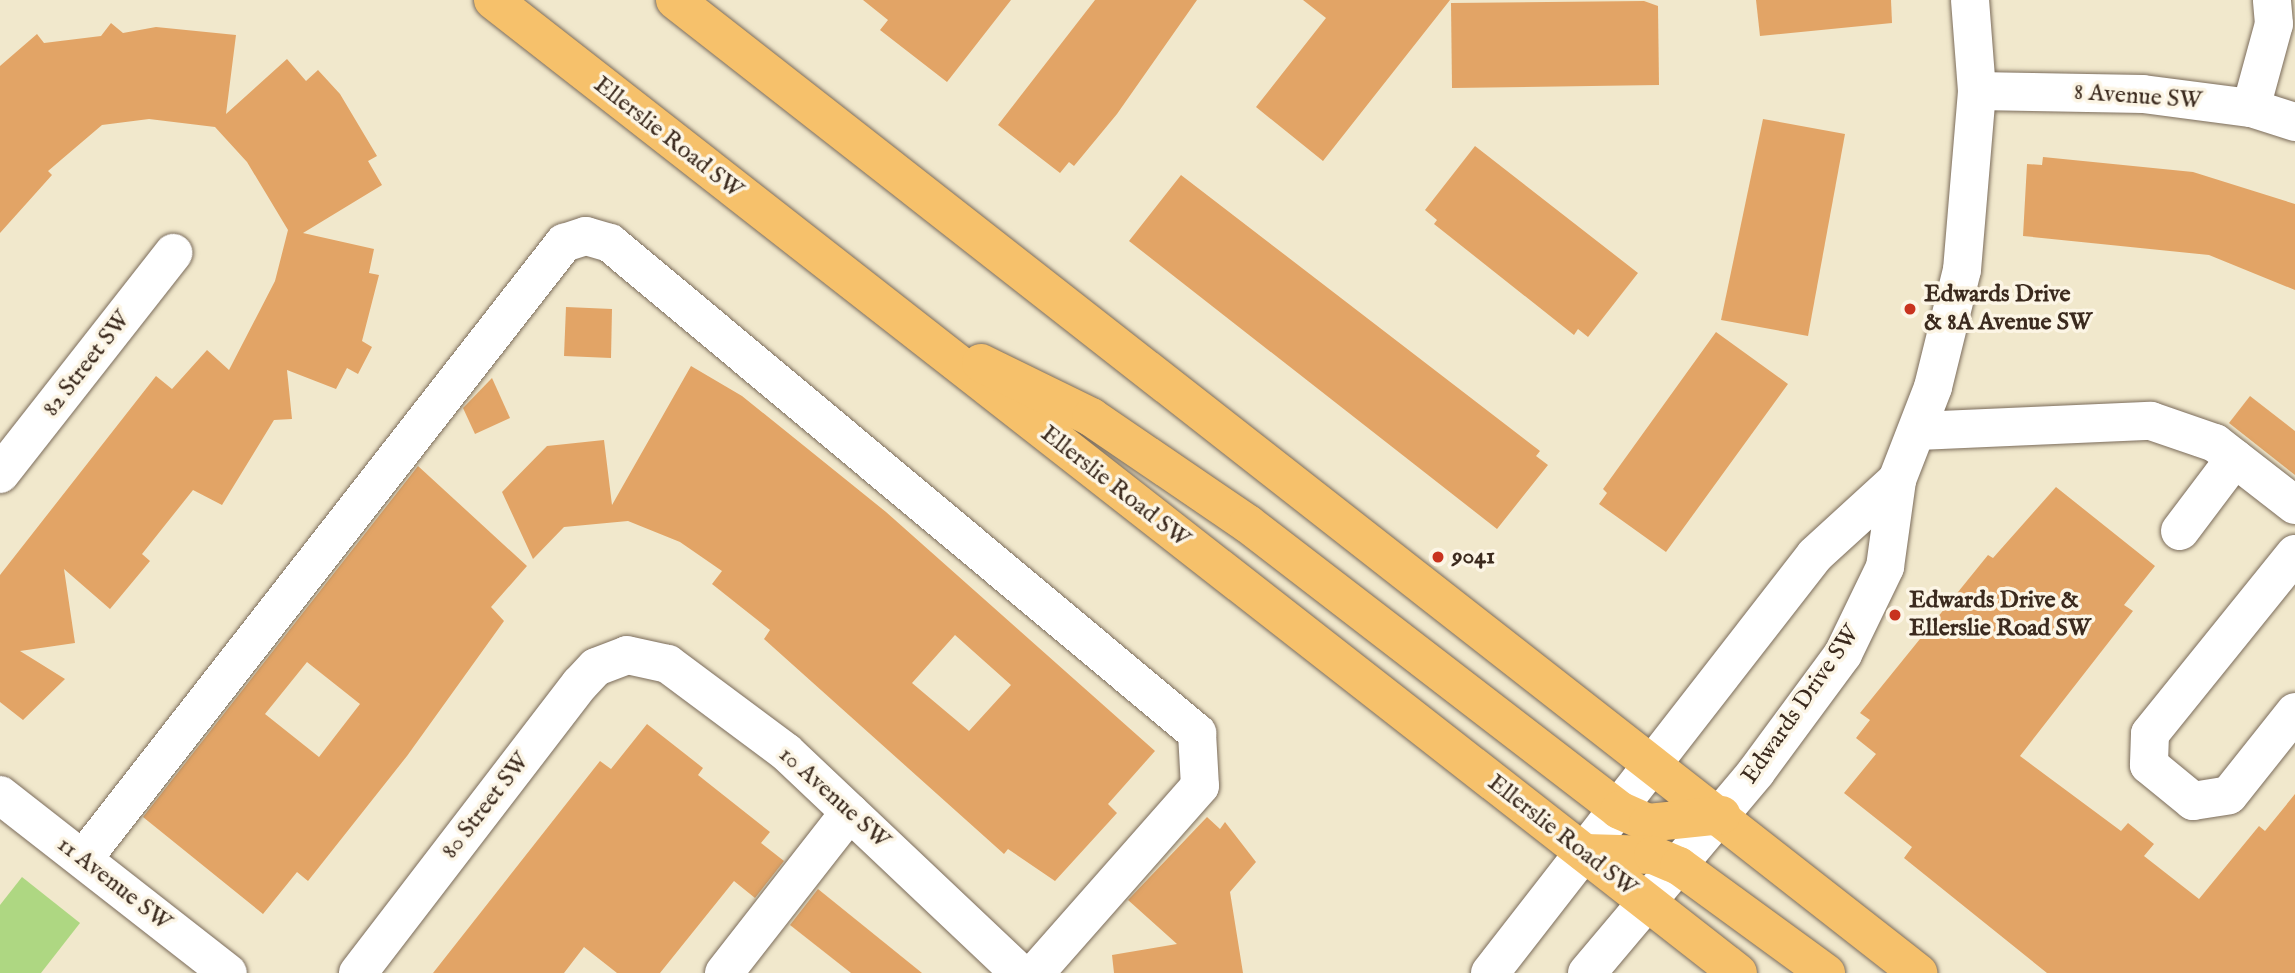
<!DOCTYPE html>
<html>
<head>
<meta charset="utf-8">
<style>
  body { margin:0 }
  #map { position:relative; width:2295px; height:973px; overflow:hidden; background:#f1e8cc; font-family:"IM FELL English",serif }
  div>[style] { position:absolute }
  .green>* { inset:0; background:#aed782 }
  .building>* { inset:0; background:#e2a466 }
  .roads { filter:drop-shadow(0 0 2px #7b6c5b) drop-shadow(0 0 2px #7b6c5b) }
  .minor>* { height:38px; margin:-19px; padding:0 19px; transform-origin:19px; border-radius:19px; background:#fff }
  .major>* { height:38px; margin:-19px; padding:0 19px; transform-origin:19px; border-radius:19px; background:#f6c16b }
  .dots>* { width:19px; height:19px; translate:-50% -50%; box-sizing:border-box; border:4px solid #fcf5e5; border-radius:50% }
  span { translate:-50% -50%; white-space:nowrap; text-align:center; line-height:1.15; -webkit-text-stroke:7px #fcf5e5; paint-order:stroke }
  .street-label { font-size:24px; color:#3b2a1e }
  .poi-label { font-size:24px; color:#3b2a1e; font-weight:700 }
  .left { translate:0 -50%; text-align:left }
</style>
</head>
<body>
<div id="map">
  <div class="green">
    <i style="clip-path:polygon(22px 877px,80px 923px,41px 973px,0 973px,0 905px)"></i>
  </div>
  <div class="building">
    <i style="clip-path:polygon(863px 0,1011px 0,947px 82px,880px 30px,888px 20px)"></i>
    <i style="clip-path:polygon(1095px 0,1197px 0,1117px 114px,1074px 166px,1069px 162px,1060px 173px,998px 125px)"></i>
    <i style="clip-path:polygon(1303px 0,1450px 0,1323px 161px,1256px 107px,1326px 18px)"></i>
    <i style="clip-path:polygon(1756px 0,1891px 0,1892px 23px,1760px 36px)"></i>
    <i style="clip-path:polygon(1644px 1px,1658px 6px,1659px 85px,1452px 88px,1451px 3px)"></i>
    <i style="clip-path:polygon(111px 23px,123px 33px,156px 27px,236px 35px,226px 114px,287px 59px,306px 81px,318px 70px,340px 94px,377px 156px,368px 161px,382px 185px,303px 233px,374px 249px,369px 273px,379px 275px,362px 341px,372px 347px,358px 374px,347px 368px,336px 389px,287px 370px,292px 419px,274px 420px,222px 505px,193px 490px,142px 554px,150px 561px,110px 609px,64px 569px,75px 643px,20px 651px,65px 679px,23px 720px,0 702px,0 575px,156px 376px,172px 389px,207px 350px,229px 370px,275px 281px,288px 230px,247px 162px,215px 127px,149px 119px,102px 125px,48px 171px,52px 175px,0 233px,0 66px,37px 34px,44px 43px,101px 36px)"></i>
    <i style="clip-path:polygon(1763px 119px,1845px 134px,1808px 336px,1721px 320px)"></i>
    <i style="clip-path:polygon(1475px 146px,1638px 273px,1588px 337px,1578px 329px,1574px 335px,1434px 224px,1437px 220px,1425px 210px)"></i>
    <i style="clip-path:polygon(2043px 157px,2193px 172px,2295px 204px,2295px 290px,2209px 255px,2023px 236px,2027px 164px,2042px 165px)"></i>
    <i style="clip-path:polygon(1181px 175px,1540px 451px,1536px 456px,1548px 465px,1497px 529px,1129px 241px)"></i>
    <i style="clip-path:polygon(566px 307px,612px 309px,611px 358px,564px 356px)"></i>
    <i style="clip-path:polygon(1716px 332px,1788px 384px,1666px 552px,1599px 504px,1607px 493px,1603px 489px)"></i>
    <i style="clip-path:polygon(evenodd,691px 366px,742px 396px,886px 512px,1155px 751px,1108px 804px,1117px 813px,1055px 881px,1008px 849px,1004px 854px,764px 639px,770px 630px,712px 584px,722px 571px,680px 542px,628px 521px,564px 527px,533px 559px,502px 492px,547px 446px,604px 440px,612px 505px,691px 366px,955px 635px,1011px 685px,969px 731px,912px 683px,955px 635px)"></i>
    <i style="clip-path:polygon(492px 378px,510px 418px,475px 434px,463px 408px)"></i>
    <i style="clip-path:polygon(2250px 396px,2295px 431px,2295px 475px,2229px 423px)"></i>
    <i style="clip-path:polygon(evenodd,418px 466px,527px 566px,491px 607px,504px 621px,407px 756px,308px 881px,297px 872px,263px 914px,143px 817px,418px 466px,307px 662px,360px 704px,319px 757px,265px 714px,307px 662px)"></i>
    <i style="clip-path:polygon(2056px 487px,2155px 566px,2124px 605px,2133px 611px,2020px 756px,2121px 831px,2128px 823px,2154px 844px,2144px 856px,2199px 899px,2259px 826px,2265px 831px,2295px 794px,2295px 973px,2047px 973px,1904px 858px,1912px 847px,1844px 793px,1876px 754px,1856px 738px,1870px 720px,1860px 713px,1988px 555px,1993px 558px)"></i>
    <i style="clip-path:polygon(647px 724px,703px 768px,698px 775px,770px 832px,761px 843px,784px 861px,755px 898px,734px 881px,660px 973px,617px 973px,584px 947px,564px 973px,433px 973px,600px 761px,611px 769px)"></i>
    <i style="clip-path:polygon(1207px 817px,1220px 829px,1225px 822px,1256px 862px,1230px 892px,1243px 973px,1114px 973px,1112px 955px,1177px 944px,1128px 900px)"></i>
    <i style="clip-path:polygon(818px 889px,922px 973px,851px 973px,790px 925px)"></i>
  </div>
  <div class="roads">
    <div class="minor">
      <i style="left:1977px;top:91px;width:166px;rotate:1deg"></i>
      <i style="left:2143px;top:94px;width:109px;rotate:7.4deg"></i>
      <i style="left:2251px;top:108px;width:46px;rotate:17.7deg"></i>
      <i style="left:2251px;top:108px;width:87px;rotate:-74.7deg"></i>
      <i style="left:2274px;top:24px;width:24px;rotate:-95deg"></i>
      <i style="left:1918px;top:431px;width:233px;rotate:-2.5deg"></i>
      <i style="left:2151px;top:421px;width:68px;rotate:19deg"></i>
      <i style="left:2215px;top:443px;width:101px;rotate:37.8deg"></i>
      <i style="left:0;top:474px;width:281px;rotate:-51.9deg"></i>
      <i style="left:2180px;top:531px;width:91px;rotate:-53deg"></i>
      <i style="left:2295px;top:554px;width:231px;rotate:128.9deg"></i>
      <i style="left:2150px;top:734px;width:31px;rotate:92deg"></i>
      <i style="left:2149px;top:765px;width:57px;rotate:39.3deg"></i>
      <i style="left:2193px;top:801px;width:36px;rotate:-9deg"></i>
      <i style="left:2229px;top:795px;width:106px;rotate:-51.5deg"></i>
      <i style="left:0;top:795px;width:289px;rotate:38deg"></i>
      <i style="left:83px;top:859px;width:782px;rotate:-52.02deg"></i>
      <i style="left:564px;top:243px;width:23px;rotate:-18deg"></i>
      <i style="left:586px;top:236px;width:25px;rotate:16deg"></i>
      <i style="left:610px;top:243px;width:765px;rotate:39.85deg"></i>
      <i style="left:1197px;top:733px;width:53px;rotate:86.8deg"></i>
      <i style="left:1200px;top:786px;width:249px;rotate:131.4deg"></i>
      <i style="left:358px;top:973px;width:364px;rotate:-52.5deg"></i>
      <i style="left:580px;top:684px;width:23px;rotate:-47deg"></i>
      <i style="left:596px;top:667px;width:33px;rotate:-21deg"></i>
      <i style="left:627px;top:655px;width:42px;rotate:12.4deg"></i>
      <i style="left:668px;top:664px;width:147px;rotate:36.7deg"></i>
      <i style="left:786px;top:752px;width:322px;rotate:43.4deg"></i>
      <i style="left:724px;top:973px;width:204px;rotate:-52deg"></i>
      <i style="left:1490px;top:973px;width:529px;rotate:-52.13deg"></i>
      <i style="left:1815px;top:555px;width:111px;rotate:-42.4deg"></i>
      <i style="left:1587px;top:973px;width:263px;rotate:-49.9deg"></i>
      <i style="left:1756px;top:772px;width:147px;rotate:-53.6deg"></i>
      <i style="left:1843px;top:654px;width:97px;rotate:-64.2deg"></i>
      <i style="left:1885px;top:567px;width:88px;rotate:-82.1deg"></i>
      <i style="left:1897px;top:480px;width:100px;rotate:-68.8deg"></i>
      <i style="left:1933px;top:387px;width:121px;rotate:-76.1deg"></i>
      <i style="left:1962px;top:270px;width:180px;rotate:-85.2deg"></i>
      <i style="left:1977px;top:91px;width:91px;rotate:-94.4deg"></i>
    </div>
    <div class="major">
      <i style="left:493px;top:0;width:1580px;rotate:38.01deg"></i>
      <i style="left:675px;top:0;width:1579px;rotate:38.05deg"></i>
      <i style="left:981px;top:363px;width:123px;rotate:26.1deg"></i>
      <i style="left:1091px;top:417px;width:190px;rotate:34.3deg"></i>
      <i style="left:1248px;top:524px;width:468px;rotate:37.6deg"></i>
      <i style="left:1619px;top:810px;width:32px;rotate:24deg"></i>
      <i style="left:1648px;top:823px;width:74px;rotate:-6.2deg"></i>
      <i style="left:1585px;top:853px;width:68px;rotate:1.7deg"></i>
      <i style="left:1653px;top:855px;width:28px;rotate:23deg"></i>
      <i style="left:1679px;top:866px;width:182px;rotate:36.1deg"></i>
    </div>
  </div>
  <div class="dots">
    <i style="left:1910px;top:309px;background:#c8321e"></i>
    <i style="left:1438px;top:557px;background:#c8321e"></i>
    <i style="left:1895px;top:615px;background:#c8321e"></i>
  </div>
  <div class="street-label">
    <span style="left:2138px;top:97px;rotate:4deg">8 Avenue SW</span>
    <span style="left:668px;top:138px;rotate:38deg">Ellerslie Road SW</span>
    <span style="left:87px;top:364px;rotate:-52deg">82 Street SW</span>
    <span style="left:1115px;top:487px;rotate:38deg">Ellerslie Road SW</span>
    <span style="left:1801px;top:705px;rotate:-55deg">Edwards Drive SW</span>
    <span style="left:834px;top:798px;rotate:42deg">10 Avenue SW</span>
    <span style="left:486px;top:806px;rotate:-52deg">80 Street SW</span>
    <span style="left:1562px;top:836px;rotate:38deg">Ellerslie Road SW</span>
    <span style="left:114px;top:884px;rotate:38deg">11 Avenue SW</span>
  </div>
  <div class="poi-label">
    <span class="left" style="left:1924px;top:309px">Edwards Drive<br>&amp; 8A Avenue SW</span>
    <span class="left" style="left:1452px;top:557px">9041</span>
    <span class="left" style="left:1909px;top:615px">Edwards Drive &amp;<br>Ellerslie Road SW</span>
  </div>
</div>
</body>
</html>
